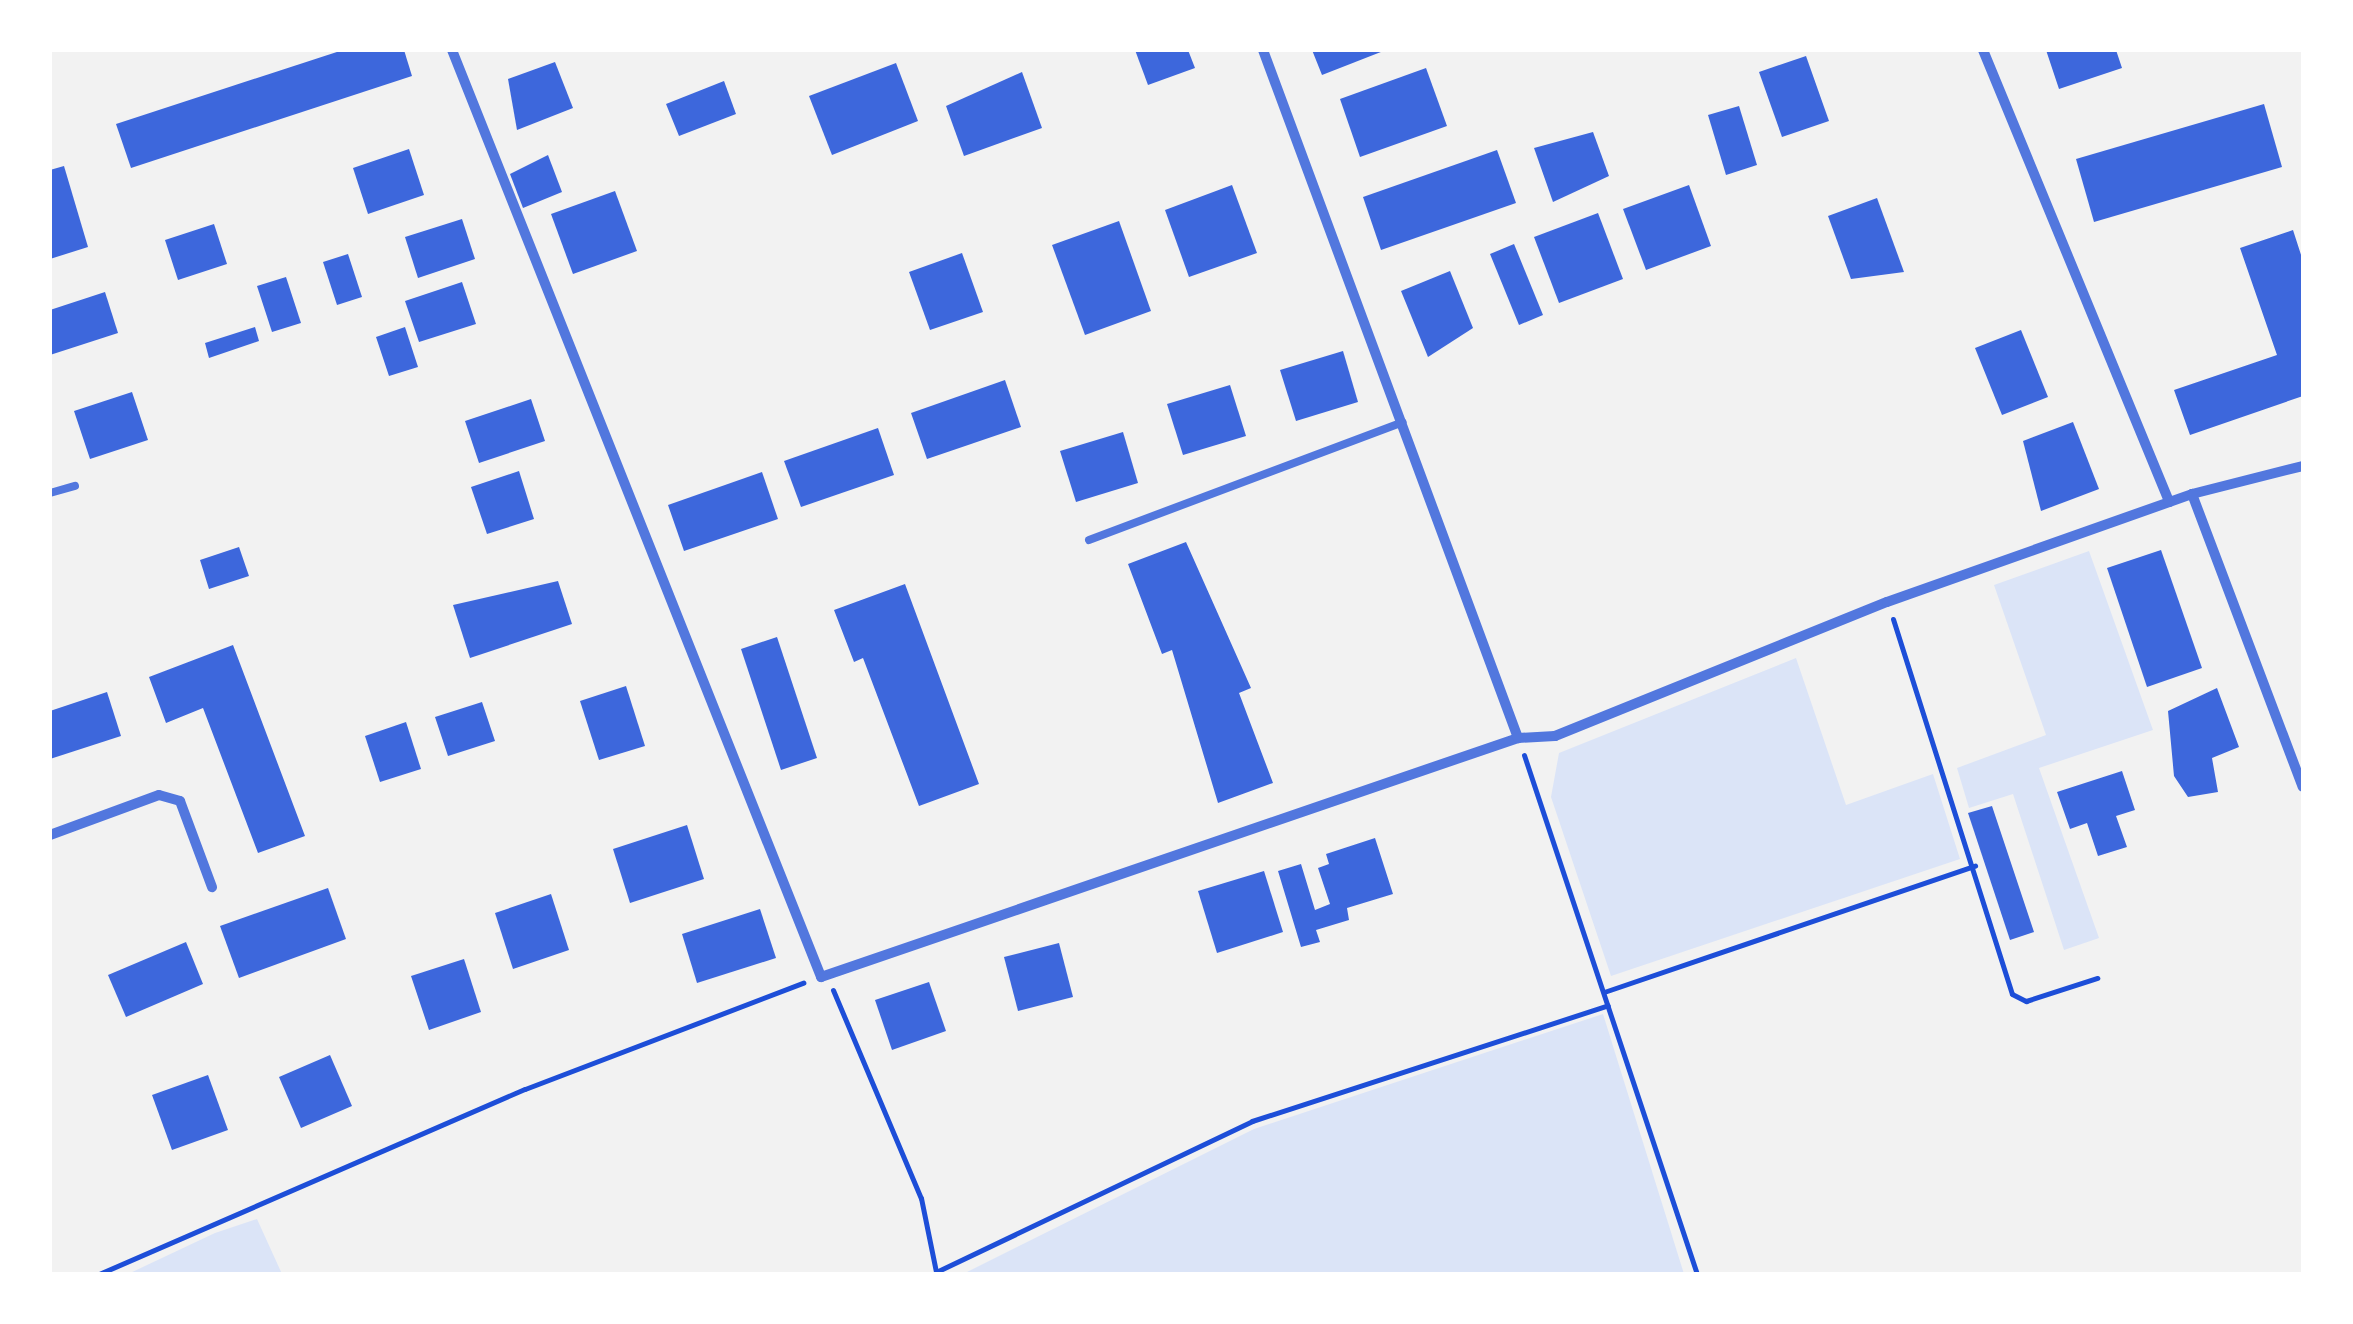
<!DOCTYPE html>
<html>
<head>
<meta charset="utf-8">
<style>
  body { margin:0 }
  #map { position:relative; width:2353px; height:1324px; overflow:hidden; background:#f2f2f2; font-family:"IBM Plex Sans",sans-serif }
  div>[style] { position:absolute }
  .green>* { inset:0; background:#dbe4f7 }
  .building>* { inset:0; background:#3d67dc }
  .path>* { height:5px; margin:-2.5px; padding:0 2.5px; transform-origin:2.5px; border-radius:2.5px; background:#1d4ed8 }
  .service>* { height:8px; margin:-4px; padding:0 4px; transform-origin:4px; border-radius:4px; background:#5277de }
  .minor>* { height:10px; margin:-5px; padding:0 5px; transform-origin:5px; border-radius:5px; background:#5277de }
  span { translate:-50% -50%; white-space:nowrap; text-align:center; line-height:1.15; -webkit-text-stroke:10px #fff; paint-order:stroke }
  .frame { position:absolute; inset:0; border:52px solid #fff; pointer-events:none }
</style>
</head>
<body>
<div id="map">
  <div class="green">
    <i style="clip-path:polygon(2089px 551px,2153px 730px,2039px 768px,2099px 938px,2064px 950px,2013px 794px,1969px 808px,1957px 768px,2046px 735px,1994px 585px)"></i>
    <i style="clip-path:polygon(1796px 658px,1846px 805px,1933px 774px,1960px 859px,1611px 976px,1551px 797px,1559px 753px)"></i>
    <i style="clip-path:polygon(1603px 1014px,1684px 1274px,963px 1274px,1254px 1129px)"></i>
    <i style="clip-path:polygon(257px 1219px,282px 1274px,128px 1274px,215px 1233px)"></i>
  </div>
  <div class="building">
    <i style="clip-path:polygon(343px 50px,404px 50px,412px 76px,131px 168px,116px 124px)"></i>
    <i style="clip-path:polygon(1135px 50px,1188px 50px,1195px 68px,1148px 85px)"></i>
    <i style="clip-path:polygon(1312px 50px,1386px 50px,1322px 75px)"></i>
    <i style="clip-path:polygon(2046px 50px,2116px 50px,2122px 68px,2059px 89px)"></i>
    <i style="clip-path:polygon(1806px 56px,1829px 121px,1782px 137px,1759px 72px)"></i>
    <i style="clip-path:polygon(555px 62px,573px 108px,517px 130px,508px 79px)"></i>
    <i style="clip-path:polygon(896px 63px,918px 121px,832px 155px,809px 96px)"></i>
    <i style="clip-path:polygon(1426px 68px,1447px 126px,1360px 157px,1340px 99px)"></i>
    <i style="clip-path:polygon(1022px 72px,1042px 128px,964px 156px,946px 106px)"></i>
    <i style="clip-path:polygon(724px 81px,736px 114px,679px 136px,666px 104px)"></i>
    <i style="clip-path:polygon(2264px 104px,2282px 167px,2094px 222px,2076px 159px)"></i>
    <i style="clip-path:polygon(1739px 106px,1757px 165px,1726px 175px,1708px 115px)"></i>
    <i style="clip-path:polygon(1593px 132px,1609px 176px,1553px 202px,1534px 148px)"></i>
    <i style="clip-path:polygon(409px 149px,424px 195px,368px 214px,353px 168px)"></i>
    <i style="clip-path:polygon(1497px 150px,1516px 203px,1381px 250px,1363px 197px)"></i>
    <i style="clip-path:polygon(548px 155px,562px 192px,523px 208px,510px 174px)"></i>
    <i style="clip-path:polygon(64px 166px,88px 247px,50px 259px,50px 170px)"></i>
    <i style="clip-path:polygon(1232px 185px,1257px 253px,1189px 277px,1165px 210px)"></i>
    <i style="clip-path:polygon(1689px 185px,1711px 246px,1646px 270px,1623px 209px)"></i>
    <i style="clip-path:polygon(615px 191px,637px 251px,573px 274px,551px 214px)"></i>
    <i style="clip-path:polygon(1877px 198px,1904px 272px,1851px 279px,1828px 216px)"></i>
    <i style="clip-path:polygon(1598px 213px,1623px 279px,1559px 303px,1534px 237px)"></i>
    <i style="clip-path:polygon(462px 219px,475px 259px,418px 278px,405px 237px)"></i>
    <i style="clip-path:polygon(1119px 221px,1151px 311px,1085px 335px,1052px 245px)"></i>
    <i style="clip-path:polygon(214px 224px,227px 264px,178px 280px,165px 240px)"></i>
    <i style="clip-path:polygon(2293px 230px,2303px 261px,2303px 396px,2190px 435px,2174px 390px,2277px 355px,2240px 248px)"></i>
    <i style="clip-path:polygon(1514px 244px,1543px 315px,1519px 325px,1490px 254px)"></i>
    <i style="clip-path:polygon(962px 253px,983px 312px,930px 330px,909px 272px)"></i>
    <i style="clip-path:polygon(348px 254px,362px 297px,337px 305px,323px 262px)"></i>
    <i style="clip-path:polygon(1450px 271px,1473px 328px,1428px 357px,1401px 291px)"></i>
    <i style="clip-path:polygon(286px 277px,301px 323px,272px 332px,257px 286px)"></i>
    <i style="clip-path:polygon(462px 282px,476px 324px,419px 342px,405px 301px)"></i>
    <i style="clip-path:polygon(105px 292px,118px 333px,50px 355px,50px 310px)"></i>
    <i style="clip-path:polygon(255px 327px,259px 341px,209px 358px,205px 343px)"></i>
    <i style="clip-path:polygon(405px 327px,418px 367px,389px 376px,376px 337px)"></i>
    <i style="clip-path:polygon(2021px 330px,2048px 397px,2002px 415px,1975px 348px)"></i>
    <i style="clip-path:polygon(1343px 351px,1358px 402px,1296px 421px,1280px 370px)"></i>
    <i style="clip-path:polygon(1005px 380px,1021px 427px,927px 459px,911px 413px)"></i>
    <i style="clip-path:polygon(1230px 385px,1246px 436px,1183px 455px,1167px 404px)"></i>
    <i style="clip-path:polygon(132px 392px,148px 440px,90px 459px,74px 411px)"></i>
    <i style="clip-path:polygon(531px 399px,545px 441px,479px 463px,465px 421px)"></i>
    <i style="clip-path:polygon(2073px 422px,2099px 489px,2041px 511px,2023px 441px)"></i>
    <i style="clip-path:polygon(878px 428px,894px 475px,801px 507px,784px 461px)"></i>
    <i style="clip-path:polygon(1123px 432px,1138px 483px,1076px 502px,1060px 451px)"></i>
    <i style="clip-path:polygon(519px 471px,534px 519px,487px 534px,471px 487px)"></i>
    <i style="clip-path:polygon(762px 472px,778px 519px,684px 551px,668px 505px)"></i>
    <i style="clip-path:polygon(1186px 542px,1251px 688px,1239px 693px,1273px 783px,1218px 803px,1172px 650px,1162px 654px,1128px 564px)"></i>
    <i style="clip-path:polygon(239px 547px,249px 576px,209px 589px,200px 560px)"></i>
    <i style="clip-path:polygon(2161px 550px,2202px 668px,2147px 687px,2107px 568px)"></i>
    <i style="clip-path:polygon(558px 581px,572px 624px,470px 658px,453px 605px)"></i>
    <i style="clip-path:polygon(905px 584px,979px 784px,919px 806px,863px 658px,854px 662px,834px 610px)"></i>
    <i style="clip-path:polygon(777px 637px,817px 758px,781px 770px,741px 649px)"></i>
    <i style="clip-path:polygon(233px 645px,305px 836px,258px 853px,203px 708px,166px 723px,149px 677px)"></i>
    <i style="clip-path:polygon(626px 686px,645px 746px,599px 760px,580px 701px)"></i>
    <i style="clip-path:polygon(2217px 688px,2239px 747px,2212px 758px,2218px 792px,2188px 797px,2174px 776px,2168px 711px)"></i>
    <i style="clip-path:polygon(107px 692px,121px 736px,50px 759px,50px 711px)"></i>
    <i style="clip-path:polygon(482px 702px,495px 741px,448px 756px,435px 717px)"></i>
    <i style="clip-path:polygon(406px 722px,421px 769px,380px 782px,365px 736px)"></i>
    <i style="clip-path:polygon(2122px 771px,2135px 810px,2116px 816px,2127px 847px,2098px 856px,2087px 823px,2070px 829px,2057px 792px)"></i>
    <i style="clip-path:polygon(1992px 806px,2034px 932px,2010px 940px,1968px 813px)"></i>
    <i style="clip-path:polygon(687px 825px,704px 879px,630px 903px,613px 849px)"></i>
    <i style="clip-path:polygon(1375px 838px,1393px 894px,1347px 908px,1349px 920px,1316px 930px,1320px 942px,1301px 947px,1278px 871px,1301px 864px,1315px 910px,1330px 904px,1318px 868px,1329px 864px,1326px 854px)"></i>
    <i style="clip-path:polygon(1264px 871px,1283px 932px,1217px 953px,1198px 891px)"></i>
    <i style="clip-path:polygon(328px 888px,346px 939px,239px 978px,220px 926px)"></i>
    <i style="clip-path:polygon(551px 894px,569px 950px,513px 969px,495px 913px)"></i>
    <i style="clip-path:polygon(760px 909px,776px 958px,697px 983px,682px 934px)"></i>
    <i style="clip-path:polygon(186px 942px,203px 984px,126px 1017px,108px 975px)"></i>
    <i style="clip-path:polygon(1059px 943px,1073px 997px,1018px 1011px,1004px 957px)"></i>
    <i style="clip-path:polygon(464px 959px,481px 1012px,429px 1030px,411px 976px)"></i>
    <i style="clip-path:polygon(929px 982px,946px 1031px,892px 1050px,875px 1000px)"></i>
    <i style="clip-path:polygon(330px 1055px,352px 1106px,301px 1128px,279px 1077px)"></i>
    <i style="clip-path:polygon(208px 1075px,228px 1130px,172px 1150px,152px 1095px)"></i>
  </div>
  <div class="path">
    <i style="left:1893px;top:619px;width:393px;rotate:72.4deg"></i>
    <i style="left:2012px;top:994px;width:16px;rotate:27deg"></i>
    <i style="left:2026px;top:1001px;width:75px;rotate:-17.9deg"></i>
    <i style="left:1524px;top:755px;width:547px;rotate:71.57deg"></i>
    <i style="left:833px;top:990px;width:226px;rotate:67.1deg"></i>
    <i style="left:921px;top:1198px;width:76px;rotate:78.5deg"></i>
    <i style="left:936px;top:1272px;width:350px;rotate:-25.5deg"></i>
    <i style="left:1252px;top:1121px;width:374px;rotate:-18deg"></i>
    <i style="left:1604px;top:992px;width:392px;rotate:-18.8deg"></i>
    <i style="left:99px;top:1274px;width:464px;rotate:-23.5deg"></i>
    <i style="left:525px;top:1089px;width:298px;rotate:-20.9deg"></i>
  </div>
  <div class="service">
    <i style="left:50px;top:493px;width:26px;rotate:-16deg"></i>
    <i style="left:1089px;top:540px;width:335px;rotate:-20.6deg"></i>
  </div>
  <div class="minor">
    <i style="left:452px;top:50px;width:998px;rotate:68.29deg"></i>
    <i style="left:821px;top:977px;width:737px;rotate:-18.93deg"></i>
    <i style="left:1518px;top:738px;width:37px;rotate:-3deg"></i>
    <i style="left:1555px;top:736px;width:358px;rotate:-22deg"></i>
    <i style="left:1887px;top:602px;width:324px;rotate:-19.5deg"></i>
    <i style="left:2192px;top:494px;width:114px;rotate:-14.2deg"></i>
    <i style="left:1263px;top:50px;width:734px;rotate:69.66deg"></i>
    <i style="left:1983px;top:50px;width:489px;rotate:67.6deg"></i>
    <i style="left:2192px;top:494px;width:313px;rotate:69.3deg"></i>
    <i style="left:50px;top:835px;width:116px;rotate:-20.2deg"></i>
    <i style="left:159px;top:795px;width:22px;rotate:16deg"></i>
    <i style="left:180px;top:801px;width:92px;rotate:69.6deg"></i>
  </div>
  <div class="frame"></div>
</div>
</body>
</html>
